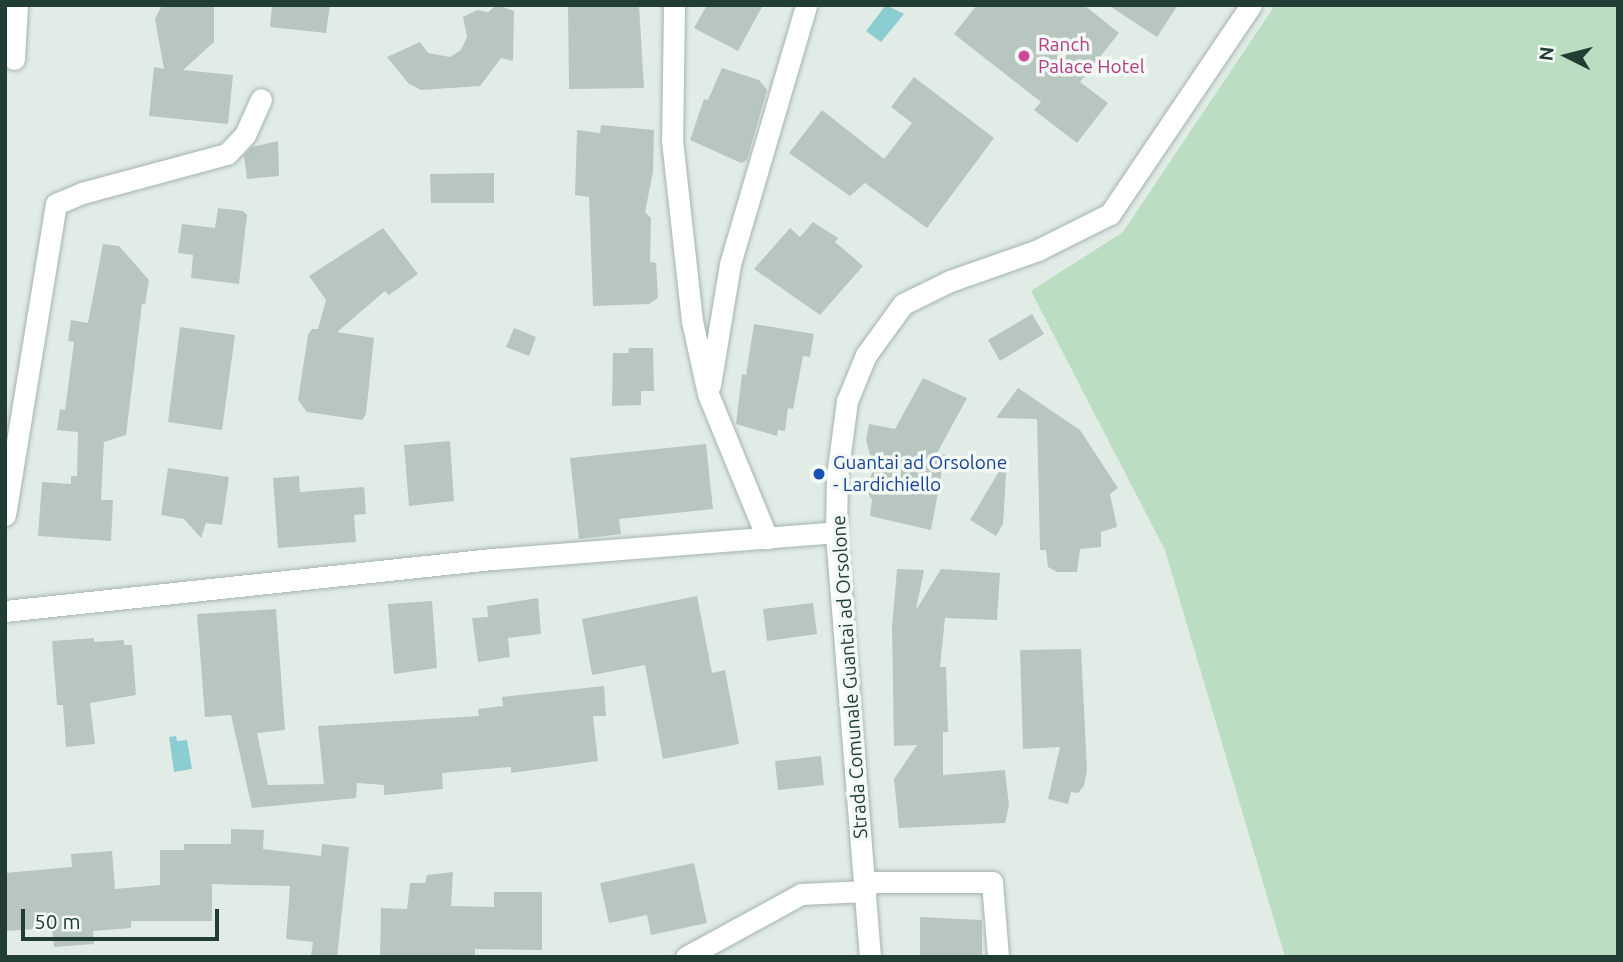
<!DOCTYPE html>
<html>
<head>
<meta charset="utf-8">
<style>
  body { margin:0 }
  #map { position:relative; width:1623px; height:962px; overflow:hidden; background:#e2ece7; font-family:Ubuntu,sans-serif }
  div>[style] { position:absolute }
  .green>* { inset:0; background:#bbddc1 }
  .water>* { inset:0; background:#8bcdd0 }
  .building>* { inset:0; background:#b7c7bf }
  .roads { filter:drop-shadow(0 0 2px #a5b4ad) drop-shadow(0 0 2px #a5b4ad) }
  .minor>* { height:21px; margin:-10.5px; padding:0 10.5px; transform-origin:10.5px; border-radius:10.5px; background:#fff }
  .tertiary>* { height:21px; margin:-10.5px; padding:0 10.5px; transform-origin:10.5px; border-radius:10.5px; background:#fff }
  .dots>* { width:19px; height:19px; translate:-50% -50%; box-sizing:border-box; border:4px solid #f3f9f5; border-radius:50% }
  span { translate:-50% -50%; white-space:nowrap; text-align:center; line-height:1.15; -webkit-text-stroke:7px #f3f9f5; paint-order:stroke }
  .hotel-label { font-size:19px; color:#b23c85 }
  .left { translate:0 -50%; text-align:left }
  .transit-label { font-size:19px; color:#164399 }
  .street-label { font-size:19px; color:#223d33 }
  .frame { position:absolute; inset:0; border:7px solid #223d33; pointer-events:none }
  .north { position:absolute; left:1532px; top:21px; width:70px; height:70px; -webkit-text-stroke:5px #f3f9f5; paint-order:stroke; rotate:276deg; font-size:19px; font-weight:700; line-height:28px; text-align:center; color:#223d33 }
  .north::after { content:''; display:block; margin:auto; width:24px; height:32px; background:#223d33; clip-path:polygon(50% 0,100% 100%,50% 72%,0 100%) }
  .scale { position:absolute; left:21px; top:909px; width:198px; height:32px; box-sizing:border-box; border:4px solid #223d33; border-top:0; padding-left:9px; font-size:21px; line-height:24px; white-space:nowrap; color:#223d33; -webkit-text-stroke:5px #f3f9f5; paint-order:stroke }
</style>
</head>
<body>
<div id="map">
  <div class="green">
    <i style="clip-path:polygon(1275px 5px,1618px 5px,1618px 957px,1285px 957px,1165px 550px,1031px 291px,1123px 232px)"></i>
  </div>
  <div class="water">
    <i style="clip-path:polygon(886px 5px,904px 14px,881px 42px,866px 31px)"></i>
    <i style="clip-path:polygon(176px 736px,177px 741px,187px 740px,192px 769px,174px 772px,169px 737px)"></i>
  </div>
  <div class="building">
    <i style="clip-path:polygon(162px 5px,214px 5px,214px 42px,183px 70px,233px 75px,228px 124px,149px 116px,154px 67px,164px 69px,155px 19px)"></i>
    <i style="clip-path:polygon(272px 5px,330px 5px,326px 33px,270px 27px)"></i>
    <i style="clip-path:polygon(497px 5px,514px 11px,513px 61px,501px 58px,480px 86px,421px 90px,409px 84px,387px 57px,420px 42px,428px 53px,450px 57px,461px 50px,467px 37px,463px 17px,477px 10px,488px 12px)"></i>
    <i style="clip-path:polygon(568px 5px,639px 5px,644px 88px,569px 89px)"></i>
    <i style="clip-path:polygon(707px 5px,763px 5px,738px 51px,694px 28px)"></i>
    <i style="clip-path:polygon(977px 5px,1084px 5px,1119px 33px,1080px 82px,1108px 103px,1077px 143px,1034px 110px,1041px 102px,954px 34px)"></i>
    <i style="clip-path:polygon(1108px 5px,1178px 5px,1157px 37px)"></i>
    <i style="clip-path:polygon(722px 68px,759px 80px,767px 90px,747px 160px,741px 163px,690px 140px,704px 99px,708px 100px)"></i>
    <i style="clip-path:polygon(914px 77px,994px 138px,927px 228px,865px 183px,850px 196px,789px 153px,822px 110px,884px 159px,912px 123px,891px 107px)"></i>
    <i style="clip-path:polygon(601px 125px,654px 130px,653px 172px,645px 212px,651px 218px,650px 262px,656px 263px,658px 298px,649px 304px,593px 306px,589px 197px,575px 195px,577px 130px,600px 133px)"></i>
    <i style="clip-path:polygon(278px 141px,279px 176px,247px 179px,244px 155px,252px 147px)"></i>
    <i style="clip-path:polygon(494px 173px,494px 203px,431px 203px,430px 174px)"></i>
    <i style="clip-path:polygon(218px 208px,243px 211px,247px 215px,239px 284px,191px 278px,193px 255px,178px 253px,182px 224px,215px 228px)"></i>
    <i style="clip-path:polygon(813px 222px,838px 238px,835px 242px,863px 266px,820px 315px,754px 269px,790px 228px,800px 237px)"></i>
    <i style="clip-path:polygon(383px 228px,418px 274px,389px 295px,385px 291px,337px 332px,374px 338px,366px 414px,362px 420px,307px 412px,298px 400px,308px 335px,312px 329px,318px 329px,326px 300px,309px 276px)"></i>
    <i style="clip-path:polygon(103px 244px,119px 246px,149px 280px,145px 304px,142px 304px,126px 435px,104px 442px,101px 500px,113px 500px,111px 541px,38px 536px,42px 482px,71px 484px,71px 476px,77px 476px,78px 432px,57px 430px,60px 409px,65px 410px,74px 342px,68px 341px,71px 320px,88px 323px)"></i>
    <i style="clip-path:polygon(1032px 314px,1044px 334px,1000px 361px,988px 340px)"></i>
    <i style="clip-path:polygon(754px 324px,814px 334px,810px 357px,803px 356px,793px 409px,788px 408px,785px 431px,778px 430px,777px 436px,736px 424px,742px 374px,746px 375px)"></i>
    <i style="clip-path:polygon(180px 327px,235px 335px,222px 430px,168px 422px)"></i>
    <i style="clip-path:polygon(514px 328px,536px 337px,529px 356px,506px 347px)"></i>
    <i style="clip-path:polygon(629px 348px,653px 348px,654px 391px,641px 391px,641px 405px,612px 406px,613px 353px,628px 353px)"></i>
    <i style="clip-path:polygon(923px 378px,967px 398px,937px 453px,945px 455px,931px 530px,870px 516px,872px 500px,868px 493px,873px 466px,866px 440px,869px 424px,895px 429px)"></i>
    <i style="clip-path:polygon(1018px 388px,1080px 430px,1118px 488px,1110px 494px,1117px 527px,1101px 532px,1101px 547px,1080px 549px,1077px 572px,1057px 572px,1048px 567px,1046px 550px,1040px 550px,1037px 419px,996px 418px)"></i>
    <i style="clip-path:polygon(450px 441px,454px 501px,409px 506px,404px 445px)"></i>
    <i style="clip-path:polygon(706px 444px,713px 509px,619px 519px,621px 534px,579px 539px,570px 458px)"></i>
    <i style="clip-path:polygon(1007px 458px,1003px 524px,996px 536px,970px 520px)"></i>
    <i style="clip-path:polygon(168px 468px,229px 477px,222px 525px,206px 523px,201px 538px,184px 519px,161px 515px)"></i>
    <i style="clip-path:polygon(299px 476px,300px 492px,364px 487px,366px 514px,354px 515px,356px 542px,278px 548px,273px 478px)"></i>
    <i style="clip-path:polygon(897px 569px,924px 570px,916px 610px,941px 569px,1000px 573px,997px 620px,945px 618px,940px 667px,946px 667px,948px 732px,943px 732px,943px 775px,1005px 770px,1009px 806px,1005px 823px,899px 828px,894px 779px,917px 745px,894px 746px,892px 627px)"></i>
    <i style="clip-path:polygon(697px 596px,712px 673px,725px 670px,739px 744px,663px 759px,645px 665px,592px 675px,582px 619px)"></i>
    <i style="clip-path:polygon(538px 598px,541px 634px,508px 638px,510px 657px,478px 662px,472px 618px,488px 617px,487px 606px)"></i>
    <i style="clip-path:polygon(432px 601px,437px 668px,394px 674px,388px 604px)"></i>
    <i style="clip-path:polygon(813px 603px,817px 634px,767px 641px,763px 609px)"></i>
    <i style="clip-path:polygon(276px 609px,285px 730px,257px 733px,268px 785px,324px 784px,318px 726px,479px 716px,478px 709px,503px 706px,502px 697px,604px 686px,606px 716px,593px 716px,598px 761px,511px 773px,511px 767px,442px 773px,443px 789px,395px 794px,384px 795px,384px 785px,357px 783px,356px 798px,252px 808px,231px 715px,205px 717px,197px 614px)"></i>
    <i style="clip-path:polygon(94px 638px,94px 642px,124px 640px,124px 645px,132px 645px,136px 695px,90px 703px,95px 744px,66px 747px,63px 705px,57px 705px,52px 641px)"></i>
    <i style="clip-path:polygon(1081px 649px,1087px 769px,1084px 786px,1078px 793px,1071px 792px,1068px 804px,1048px 799px,1060px 747px,1023px 749px,1020px 650px)"></i>
    <i style="clip-path:polygon(821px 756px,824px 785px,778px 790px,775px 761px)"></i>
    <i style="clip-path:polygon(231px 829px,264px 830px,263px 849px,321px 856px,322px 844px,349px 847px,337px 957px,311px 955px,313px 942px,286px 939px,290px 886px,212px 884px,212px 921px,131px 921px,131px 928px,93px 931px,94px 944px,54px 947px,52px 928px,5px 931px,5px 873px,72px 867px,71px 854px,112px 851px,115px 889px,160px 885px,160px 850px,184px 850px,184px 844px,231px 844px)"></i>
    <i style="clip-path:polygon(694px 863px,707px 923px,651px 935px,647px 915px,609px 923px,600px 883px)"></i>
    <i style="clip-path:polygon(453px 872px,451px 906px,494px 907px,494px 892px,542px 892px,542px 950px,475px 949px,475px 957px,380px 957px,381px 908px,407px 909px,410px 883px,425px 883px,427px 875px)"></i>
    <i style="clip-path:polygon(920px 917px,982px 920px,982px 957px,920px 957px)"></i>
  </div>
  <div class="roads">
    <div class="minor">
      <i style="left:674px;top:5px;width:135px;rotate:90.8deg"></i>
      <i style="left:672px;top:140px;width:182px;rotate:83.7deg"></i>
      <i style="left:692px;top:321px;width:75px;rotate:77.6deg"></i>
      <i style="left:708px;top:394px;width:156px;rotate:67.7deg"></i>
      <i style="left:14px;top:59px;width:54px;rotate:-86.8deg"></i>
      <i style="left:710px;top:385px;width:123px;rotate:-80.6deg"></i>
      <i style="left:730px;top:264px;width:270px;rotate:-73.6deg"></i>
      <i style="left:5px;top:515px;width:315px;rotate:-80.7deg"></i>
      <i style="left:56px;top:204px;width:28px;rotate:-23deg"></i>
      <i style="left:82px;top:193px;width:150px;rotate:-15.1deg"></i>
      <i style="left:227px;top:154px;width:26px;rotate:-47deg"></i>
      <i style="left:245px;top:135px;width:39px;rotate:-66deg"></i>
      <i style="left:5px;top:611px;width:493px;rotate:-6.1deg"></i>
      <i style="left:495px;top:559px;width:342px;rotate:-4.5deg"></i>
      <i style="left:865px;top:882px;width:127px"></i>
      <i style="left:992px;top:882px;width:75px;rotate:85.4deg"></i>
      <i style="left:686px;top:957px;width:131px;rotate:-28.7deg"></i>
      <i style="left:801px;top:894px;width:65px;rotate:-2.6deg"></i>
    </div>
    <div class="tertiary">
      <i style="left:870px;top:957px;width:426px;rotate:-94.6deg"></i>
      <i style="left:836px;top:532px;width:56px;rotate:-89deg"></i>
      <i style="left:837px;top:476px;width:76px;rotate:-82.4deg"></i>
      <i style="left:847px;top:401px;width:50px;rotate:-67.6deg"></i>
      <i style="left:866px;top:355px;width:63px;rotate:-54deg"></i>
      <i style="left:903px;top:304px;width:52px;rotate:-26.1deg"></i>
      <i style="left:950px;top:281px;width:93px;rotate:-19.4deg"></i>
      <i style="left:1038px;top:250px;width:80px;rotate:-26.6deg"></i>
      <i style="left:1110px;top:214px;width:252px;rotate:-56deg"></i>
    </div>
  </div>
  <div class="dots">
    <i style="left:1024px;top:56px;background:#d1479c"></i>
    <i style="left:819px;top:474px;background:#1a4fb4"></i>
  </div>
  <div class="hotel-label">
    <span class="left" style="left:1038px;top:56px">Ranch<br>Palace Hotel</span>
  </div>
  <div class="transit-label">
    <span class="left" style="left:833px;top:474px">Guantai ad Orsolone<br>- Lardichiello</span>
  </div>
  <div class="street-label">
    <span style="left:850px;top:677px;rotate:-94deg">Strada Comunale Guantai ad Orsolone</span>
  </div>
  <div class="frame"></div>
  <div class="north">N</div>
  <div class="scale">50 m</div>
</div>
</body>
</html>
